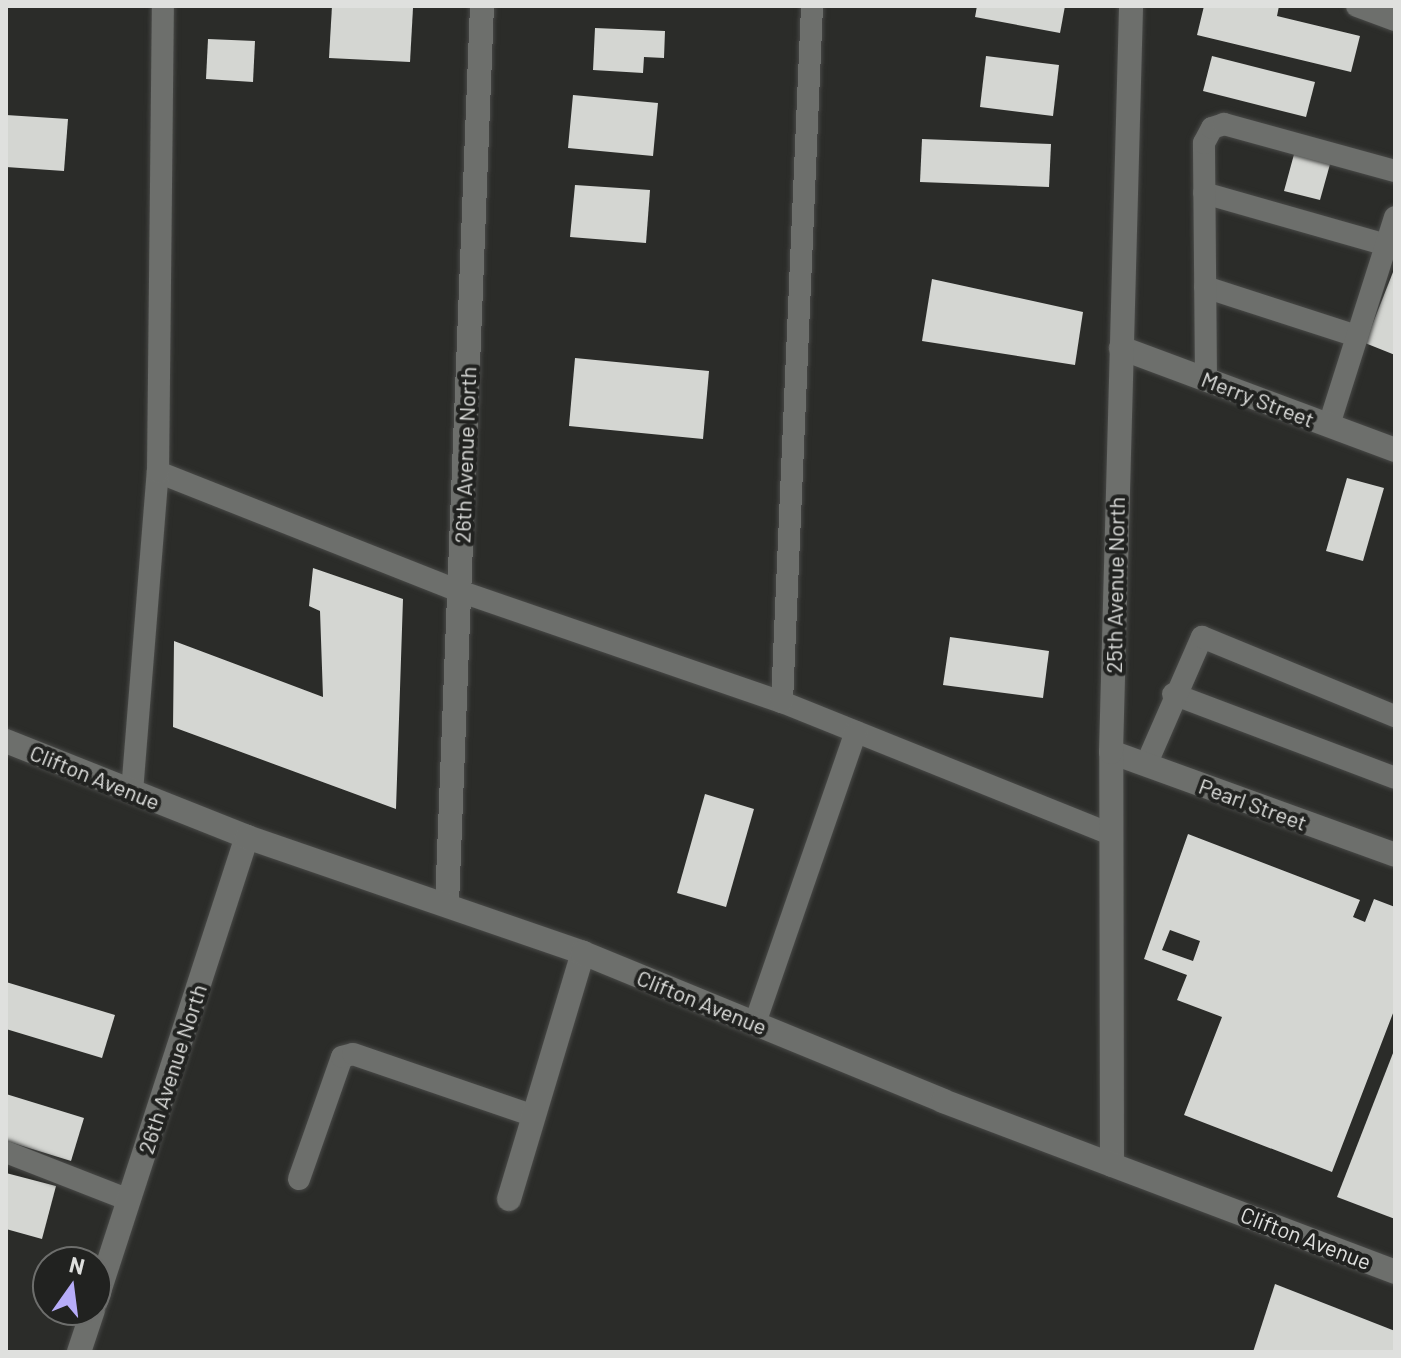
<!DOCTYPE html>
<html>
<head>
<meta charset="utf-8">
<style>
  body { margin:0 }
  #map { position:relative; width:1401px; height:1358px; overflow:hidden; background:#2b2c29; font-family:Barlow,sans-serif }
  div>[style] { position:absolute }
  .building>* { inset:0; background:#d4d6d2 }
  .roads { filter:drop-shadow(0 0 2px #484947) drop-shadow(0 0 2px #484947) }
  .lane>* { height:22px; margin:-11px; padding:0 11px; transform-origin:11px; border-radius:11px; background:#6d6f6c }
  .street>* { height:24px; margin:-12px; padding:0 12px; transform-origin:12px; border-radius:12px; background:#6d6f6c }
  .secondary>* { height:24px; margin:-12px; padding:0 12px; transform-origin:12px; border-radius:12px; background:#6d6f6c }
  span { translate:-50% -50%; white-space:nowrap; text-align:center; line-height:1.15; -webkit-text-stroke:8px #212220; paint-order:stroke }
  .street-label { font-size:22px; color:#dfe0de }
  .frame { position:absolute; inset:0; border:8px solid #dfe0de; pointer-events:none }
  .north { position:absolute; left:32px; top:1246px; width:80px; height:80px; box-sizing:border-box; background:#212220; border:2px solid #6d6e6c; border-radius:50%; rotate:14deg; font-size:22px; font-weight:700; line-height:32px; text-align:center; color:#dfe0de }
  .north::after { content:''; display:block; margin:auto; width:28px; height:36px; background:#b6acf8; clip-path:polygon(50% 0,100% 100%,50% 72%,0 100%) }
</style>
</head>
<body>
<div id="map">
  <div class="building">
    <i style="clip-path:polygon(332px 6px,413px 8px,410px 62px,329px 58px)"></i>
    <i style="clip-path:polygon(977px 6px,1065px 6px,1060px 33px,975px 17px)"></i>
    <i style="clip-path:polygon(1204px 6px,1279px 6px,1277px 16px,1360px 36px,1351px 72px,1197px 35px)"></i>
    <i style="clip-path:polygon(595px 28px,665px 31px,664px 58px,644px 57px,643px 73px,593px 70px)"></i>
    <i style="clip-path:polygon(208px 39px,255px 41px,253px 82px,206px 79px)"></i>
    <i style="clip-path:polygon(986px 56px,1059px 65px,1053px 116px,980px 107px)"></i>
    <i style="clip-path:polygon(1212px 56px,1315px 82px,1306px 117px,1203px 91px)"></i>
    <i style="clip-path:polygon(573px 95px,658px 103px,653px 156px,568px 148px)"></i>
    <i style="clip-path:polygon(6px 115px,68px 119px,64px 171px,6px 167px)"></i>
    <i style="clip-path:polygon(922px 139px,1051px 144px,1049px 187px,920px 182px)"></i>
    <i style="clip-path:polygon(1296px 147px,1332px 157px,1320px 200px,1284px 191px)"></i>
    <i style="clip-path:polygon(575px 185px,650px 190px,646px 243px,570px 237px)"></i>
    <i style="clip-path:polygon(1395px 267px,1395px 355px,1365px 343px)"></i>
    <i style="clip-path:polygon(932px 279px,1083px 312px,1075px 365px,922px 341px)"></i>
    <i style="clip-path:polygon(575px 358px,709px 371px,703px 439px,569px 426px)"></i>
    <i style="clip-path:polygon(1347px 478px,1384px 488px,1363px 561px,1326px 551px)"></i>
    <i style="clip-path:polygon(313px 568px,403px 599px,396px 809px,173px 727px,174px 641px,323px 697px,320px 611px,309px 606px)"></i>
    <i style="clip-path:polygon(950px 637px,1049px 651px,1043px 698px,943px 685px)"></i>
    <i style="clip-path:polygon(705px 794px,754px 809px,726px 907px,677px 893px)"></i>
    <i style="clip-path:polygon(evenodd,1188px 834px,1360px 900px,1353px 917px,1365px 922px,1374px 899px,1395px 907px,1395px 1008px,1332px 1172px,1184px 1115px,1222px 1017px,1177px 1000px,1187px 975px,1144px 959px,1188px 834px,1170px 930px,1200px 941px,1193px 961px,1162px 950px,1170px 930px)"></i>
    <i style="clip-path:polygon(6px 982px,115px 1015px,102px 1058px,6px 1029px)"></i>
    <i style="clip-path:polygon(1395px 1048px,1395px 1219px,1337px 1197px)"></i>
    <i style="clip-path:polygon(6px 1094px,84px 1118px,71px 1161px,6px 1141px)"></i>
    <i style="clip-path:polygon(6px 1173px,56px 1186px,42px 1239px,6px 1229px)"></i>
    <i style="clip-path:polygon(1275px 1284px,1395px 1331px,1395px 1351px,1253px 1352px)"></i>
  </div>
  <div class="roads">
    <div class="lane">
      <i style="left:1357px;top:6px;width:40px;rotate:20.2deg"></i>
      <i style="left:1204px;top:193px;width:189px;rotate:15.9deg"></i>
      <i style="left:1205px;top:287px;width:160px;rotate:17.9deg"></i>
      <i style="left:1206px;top:379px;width:236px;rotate:-90.5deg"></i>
      <i style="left:1204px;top:143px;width:17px;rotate:-62deg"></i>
      <i style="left:1212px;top:128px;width:13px;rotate:-18deg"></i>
      <i style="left:1224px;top:124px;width:177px;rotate:15.4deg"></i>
      <i style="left:1329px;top:425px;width:218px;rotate:-72.4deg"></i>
      <i style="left:158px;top:472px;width:324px;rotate:21.6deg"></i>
      <i style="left:459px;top:591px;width:342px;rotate:19deg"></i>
      <i style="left:782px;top:702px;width:354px;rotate:21.9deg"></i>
      <i style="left:1173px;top:694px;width:237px;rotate:20.7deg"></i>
      <i style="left:782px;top:702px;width:697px;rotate:-87.53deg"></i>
      <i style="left:1146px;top:765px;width:140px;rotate:-66.4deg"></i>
      <i style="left:1202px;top:637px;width:209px;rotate:22.3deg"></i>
      <i style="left:132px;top:792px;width:321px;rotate:-85.4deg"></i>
      <i style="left:158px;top:472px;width:466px;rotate:-89.4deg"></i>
      <i style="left:755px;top:1023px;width:308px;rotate:-70.9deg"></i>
      <i style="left:6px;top:1152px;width:132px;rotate:21.3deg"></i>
      <i style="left:299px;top:1179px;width:129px;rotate:-70.6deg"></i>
      <i style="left:342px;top:1057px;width:11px;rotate:-15deg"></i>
      <i style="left:353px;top:1054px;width:191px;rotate:18.9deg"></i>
    </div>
    <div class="street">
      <i style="left:1121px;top:348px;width:292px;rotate:20.4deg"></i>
      <i style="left:1111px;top:752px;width:302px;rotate:19.9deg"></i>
      <i style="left:447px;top:904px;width:899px;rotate:-87.77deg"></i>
      <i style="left:1112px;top:1165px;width:413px;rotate:-90.1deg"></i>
      <i style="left:1111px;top:752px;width:746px;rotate:-88.46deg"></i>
      <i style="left:509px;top:1199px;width:257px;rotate:-73.3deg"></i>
      <i style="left:96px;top:1301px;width:488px;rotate:-72deg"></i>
      <i style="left:79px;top:1352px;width:44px;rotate:-71.6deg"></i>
    </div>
    <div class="secondary">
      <i style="left:6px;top:741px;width:259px;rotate:21.7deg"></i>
      <i style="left:247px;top:837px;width:355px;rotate:19deg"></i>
      <i style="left:583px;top:953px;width:389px;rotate:22.3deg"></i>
      <i style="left:943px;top:1101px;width:483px;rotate:20.7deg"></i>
    </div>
  </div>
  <div class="street-label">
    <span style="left:1258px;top:399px;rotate:21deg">Merry Street</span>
    <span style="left:465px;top:455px;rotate:-88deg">26th Avenue North</span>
    <span style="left:1115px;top:585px;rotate:-89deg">25th Avenue North</span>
    <span style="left:95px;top:777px;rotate:22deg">Clifton Avenue</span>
    <span style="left:1253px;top:804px;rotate:20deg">Pearl Street</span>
    <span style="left:702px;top:1002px;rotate:22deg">Clifton Avenue</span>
    <span style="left:172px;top:1069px;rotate:-72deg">26th Avenue North</span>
    <span style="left:1306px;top:1238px;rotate:21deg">Clifton Avenue</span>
  </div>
  <div class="frame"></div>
  <div class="north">N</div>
</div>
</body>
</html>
